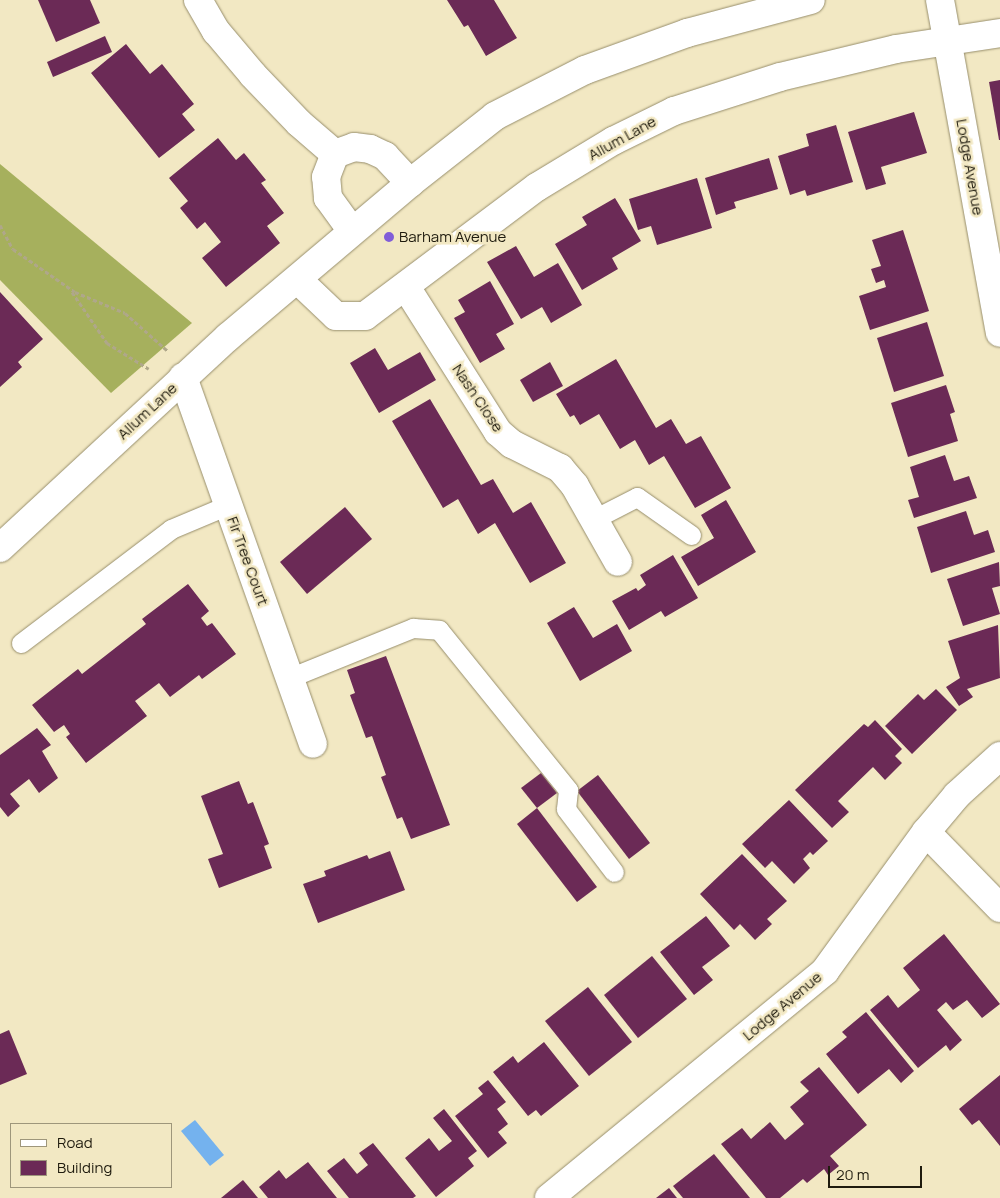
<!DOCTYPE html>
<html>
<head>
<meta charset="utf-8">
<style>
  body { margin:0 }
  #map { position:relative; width:1000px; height:1198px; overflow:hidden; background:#f2e8c3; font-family:Manrope,sans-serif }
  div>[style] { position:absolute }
  .forest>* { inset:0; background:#a6b05d }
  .water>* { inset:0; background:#74b2ee }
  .building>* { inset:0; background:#6b2a56 }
  .path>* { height:3px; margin-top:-1.5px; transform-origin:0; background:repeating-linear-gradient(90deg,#afa78a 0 4px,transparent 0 6.5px) }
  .roads { filter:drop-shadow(0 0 1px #978e6c) drop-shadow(0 0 1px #978e6c) }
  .service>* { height:19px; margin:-9.5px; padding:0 9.5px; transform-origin:9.5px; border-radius:9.5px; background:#fff }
  .minor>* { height:28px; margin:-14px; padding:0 14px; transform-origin:14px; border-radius:14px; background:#fff }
  .secondary>* { height:28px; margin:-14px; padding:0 14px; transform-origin:14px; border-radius:14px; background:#fff }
  .dots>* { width:14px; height:14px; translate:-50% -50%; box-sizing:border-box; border:2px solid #f2e8c3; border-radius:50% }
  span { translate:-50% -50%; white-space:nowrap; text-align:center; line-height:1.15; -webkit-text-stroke:5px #f2e8c3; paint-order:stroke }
  .street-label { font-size:15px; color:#1f1b0e }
  .poi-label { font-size:15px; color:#1f1b0e }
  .left { translate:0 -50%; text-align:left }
  .legend { position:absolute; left:10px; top:1123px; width:162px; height:65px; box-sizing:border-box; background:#f2e8c3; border:1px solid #9e967b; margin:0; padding:6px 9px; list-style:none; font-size:15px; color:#1f1b0e }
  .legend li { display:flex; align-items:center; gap:10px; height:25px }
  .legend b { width:25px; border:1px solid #9e967b }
  .scale { position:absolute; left:828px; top:1166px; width:94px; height:22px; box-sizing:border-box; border:2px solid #1f1b0e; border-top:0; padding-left:6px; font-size:15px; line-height:18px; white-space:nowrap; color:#1f1b0e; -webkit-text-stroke:4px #f2e8c3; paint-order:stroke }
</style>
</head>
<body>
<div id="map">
  <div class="forest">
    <i style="clip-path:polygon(0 164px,192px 323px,111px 393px,0 280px)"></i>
  </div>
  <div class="water">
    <i style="clip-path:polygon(195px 1120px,224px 1155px,210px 1166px,181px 1131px)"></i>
  </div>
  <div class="building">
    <i style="clip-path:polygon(38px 0,90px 0,100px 23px,56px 42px)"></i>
    <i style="clip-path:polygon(447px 0,494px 0,517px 38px,486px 56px,468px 25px,464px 27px)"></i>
    <i style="clip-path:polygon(105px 36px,112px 52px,53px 77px,47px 62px)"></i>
    <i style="clip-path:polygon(126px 44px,150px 74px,162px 64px,194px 104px,182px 114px,195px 130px,159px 158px,91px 73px)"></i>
    <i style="clip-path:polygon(1000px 80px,1000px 140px,999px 140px,989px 82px)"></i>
    <i style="clip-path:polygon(914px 112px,927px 153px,881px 167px,886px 184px,866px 190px,848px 132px)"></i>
    <i style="clip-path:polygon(836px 125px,853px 182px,807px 196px,805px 190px,790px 195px,778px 156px,809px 146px,806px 134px)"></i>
    <i style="clip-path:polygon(218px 138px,236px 160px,244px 153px,266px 180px,261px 183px,284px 213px,267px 226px,280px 243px,226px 287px,202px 258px,221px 242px,205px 222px,197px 229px,180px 208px,188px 201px,169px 178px)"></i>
    <i style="clip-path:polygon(769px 158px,778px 189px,734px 202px,736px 208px,716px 215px,705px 178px)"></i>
    <i style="clip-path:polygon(697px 178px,712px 228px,657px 245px,651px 226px,638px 230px,629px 199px)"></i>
    <i style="clip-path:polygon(615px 198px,641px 241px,612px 258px,618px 269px,582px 290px,555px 244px,587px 225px,582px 217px)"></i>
    <i style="clip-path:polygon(903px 230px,929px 311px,870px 330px,859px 296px,886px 287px,884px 280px,876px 283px,871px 269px,881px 266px,872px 240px)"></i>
    <i style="clip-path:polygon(516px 246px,534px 277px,558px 263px,582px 305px,551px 323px,542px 307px,521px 319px,487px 262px)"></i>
    <i style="clip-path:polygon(490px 281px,514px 324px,496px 334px,505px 349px,480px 363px,454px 318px,465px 312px,458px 300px)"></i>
    <i style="clip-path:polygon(0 292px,43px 339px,18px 362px,22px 367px,0 387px)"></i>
    <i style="clip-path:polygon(927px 322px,944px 376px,894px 392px,877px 338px)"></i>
    <i style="clip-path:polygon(375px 348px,388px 370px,420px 352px,436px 380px,379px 413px,350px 363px)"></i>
    <i style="clip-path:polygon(616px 359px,656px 428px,671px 419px,686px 444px,701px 436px,731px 488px,695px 508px,664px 456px,649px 465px,635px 440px,620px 449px,599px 414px,580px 425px,574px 415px,570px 417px,556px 394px)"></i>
    <i style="clip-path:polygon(550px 362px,563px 386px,533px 402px,520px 380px)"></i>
    <i style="clip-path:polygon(946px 385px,955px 412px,950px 414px,958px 441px,908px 457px,891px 403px)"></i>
    <i style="clip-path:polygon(430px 399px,481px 485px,493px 479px,513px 513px,531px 502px,566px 563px,530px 583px,495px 523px,478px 534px,458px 499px,443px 508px,392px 421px)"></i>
    <i style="clip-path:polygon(945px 455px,954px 481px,969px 476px,977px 498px,914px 518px,908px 500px,919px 497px,910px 467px)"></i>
    <i style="clip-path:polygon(726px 500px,756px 552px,698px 586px,681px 557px,714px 538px,701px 515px)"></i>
    <i style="clip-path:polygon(345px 507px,372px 539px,307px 594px,280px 562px)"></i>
    <i style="clip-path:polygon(966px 511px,974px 535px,988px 530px,995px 552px,931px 573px,917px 527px)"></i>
    <i style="clip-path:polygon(673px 555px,698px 598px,665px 617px,661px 611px,629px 630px,612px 601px,636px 588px,638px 591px,646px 585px,640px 575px)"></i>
    <i style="clip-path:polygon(999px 562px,1000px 586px,992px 588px,1000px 614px,963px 626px,947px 579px)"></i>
    <i style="clip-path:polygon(188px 584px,209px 611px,201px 618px,207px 626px,212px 623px,236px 654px,202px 679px,199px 675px,170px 697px,159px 683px,135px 701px,147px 716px,86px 763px,66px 737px,70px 734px,64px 725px,54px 732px,32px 705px,78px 669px,82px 674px,146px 624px,142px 619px)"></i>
    <i style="clip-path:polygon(574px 607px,593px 638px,617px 624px,632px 651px,580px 681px,547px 623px)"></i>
    <i style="clip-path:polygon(998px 625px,1000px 678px,967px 689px,973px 697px,959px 706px,946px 687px,960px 678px,948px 641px)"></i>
    <i style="clip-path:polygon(386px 656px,450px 825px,411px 839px,402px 817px,397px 819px,381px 777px,386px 775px,372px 736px,366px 738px,350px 695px,355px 693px,347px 670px)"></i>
    <i style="clip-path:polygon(936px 689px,957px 710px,912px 754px,885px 726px,918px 694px,924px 700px)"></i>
    <i style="clip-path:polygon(875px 720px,902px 749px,895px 756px,902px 763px,885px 780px,873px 767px,838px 801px,849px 812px,832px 828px,795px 790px,864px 724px,868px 727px)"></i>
    <i style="clip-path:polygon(37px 728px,51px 745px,42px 751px,58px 778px,39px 793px,29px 779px,10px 794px,20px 806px,8px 817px,0 807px,0 755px)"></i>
    <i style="clip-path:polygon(541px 773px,557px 793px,537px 808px,521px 788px)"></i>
    <i style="clip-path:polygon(598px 775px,650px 843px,629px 859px,577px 791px)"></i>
    <i style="clip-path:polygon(239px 781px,248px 804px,253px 802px,269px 844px,264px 846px,272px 868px,219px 888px,208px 859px,223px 854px,201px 796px)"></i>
    <i style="clip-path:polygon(789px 800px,828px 841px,813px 855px,810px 852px,803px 859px,810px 868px,794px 884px,772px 861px,765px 868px,742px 844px)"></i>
    <i style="clip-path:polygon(537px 808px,597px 887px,577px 902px,517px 824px)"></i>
    <i style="clip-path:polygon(390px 851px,405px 890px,318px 923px,303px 884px,326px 876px,324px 871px,367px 855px,369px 859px)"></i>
    <i style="clip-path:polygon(742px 854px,787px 901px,767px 919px,772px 924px,755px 940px,740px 924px,734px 930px,700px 894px)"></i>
    <i style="clip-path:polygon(706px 916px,730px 946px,702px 967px,713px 980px,694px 995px,660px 952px)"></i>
    <i style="clip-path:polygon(944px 934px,1000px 1004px,982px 1018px,967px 1000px,953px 1010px,946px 1002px,937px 1010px,962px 1040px,950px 1051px,946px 1045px,918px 1068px,870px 1010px,888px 995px,898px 1008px,920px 990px,903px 968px)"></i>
    <i style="clip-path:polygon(652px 956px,687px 999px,638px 1038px,604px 995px)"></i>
    <i style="clip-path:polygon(588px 987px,632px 1042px,589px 1076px,545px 1021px)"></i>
    <i style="clip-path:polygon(866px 1012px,914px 1071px,901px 1083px,889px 1069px,858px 1094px,826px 1054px,847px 1037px,842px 1032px)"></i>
    <i style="clip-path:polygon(9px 1030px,27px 1074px,0 1085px,0 1034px)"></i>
    <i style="clip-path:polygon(544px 1042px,579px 1086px,541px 1116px,536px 1110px,528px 1116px,493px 1072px,513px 1056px,518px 1063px)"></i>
    <i style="clip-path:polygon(819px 1067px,867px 1125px,830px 1156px,839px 1166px,828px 1175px,824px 1169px,807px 1183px,803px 1179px,780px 1198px,766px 1198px,721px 1144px,742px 1128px,751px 1139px,770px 1122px,785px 1140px,804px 1124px,790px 1107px,809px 1091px,800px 1082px)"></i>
    <i style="clip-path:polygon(1000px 1075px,1000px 1146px,979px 1120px,972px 1125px,959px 1109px)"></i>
    <i style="clip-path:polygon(488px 1080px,506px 1102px,497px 1109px,508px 1124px,498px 1132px,507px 1143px,488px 1158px,455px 1116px,483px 1094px,478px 1088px)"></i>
    <i style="clip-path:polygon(444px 1109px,477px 1151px,468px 1158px,474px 1166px,436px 1197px,405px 1158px,429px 1138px,439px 1151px,452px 1141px,433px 1118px)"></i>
    <i style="clip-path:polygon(373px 1143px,416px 1196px,413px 1198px,349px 1198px,327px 1171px,344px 1158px,357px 1174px,368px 1165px,359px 1153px)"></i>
    <i style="clip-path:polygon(714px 1154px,750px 1198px,683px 1198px,673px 1186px)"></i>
    <i style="clip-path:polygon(308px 1162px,337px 1198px,268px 1198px,259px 1187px,279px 1170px,286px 1179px)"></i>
    <i style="clip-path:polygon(243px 1180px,258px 1198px,221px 1198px)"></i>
    <i style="clip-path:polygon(669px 1188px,677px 1198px,656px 1198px)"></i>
  </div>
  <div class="path">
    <i style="left:0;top:225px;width:27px;rotate:62deg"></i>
    <i style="left:13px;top:249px;width:75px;rotate:34.7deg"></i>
    <i style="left:75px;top:292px;width:54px;rotate:22.8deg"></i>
    <i style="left:125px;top:313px;width:57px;rotate:41.5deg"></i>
    <i style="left:72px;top:292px;width:62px;rotate:55.5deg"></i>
    <i style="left:107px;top:343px;width:49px;rotate:31.8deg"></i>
  </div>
  <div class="roads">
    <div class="service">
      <i style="left:594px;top:519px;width:48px;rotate:-27.1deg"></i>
      <i style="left:637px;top:497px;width:66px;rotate:35.1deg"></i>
      <i style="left:21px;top:643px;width:188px;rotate:-37.2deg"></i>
      <i style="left:171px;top:529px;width:62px;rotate:-22.8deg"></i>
      <i style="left:289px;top:678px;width:134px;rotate:-22deg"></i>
      <i style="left:413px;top:628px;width:26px;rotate:4deg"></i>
      <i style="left:439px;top:630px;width:206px;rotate:51.1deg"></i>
      <i style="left:568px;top:790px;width:19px;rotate:96deg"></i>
      <i style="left:566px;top:809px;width:79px;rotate:52.7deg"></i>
    </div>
    <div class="minor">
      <i style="left:198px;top:0;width:36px;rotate:60deg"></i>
      <i style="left:216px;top:31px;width:57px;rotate:49.9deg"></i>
      <i style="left:253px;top:75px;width:66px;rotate:46.2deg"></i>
      <i style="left:299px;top:123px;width:48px;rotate:40.7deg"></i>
      <i style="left:940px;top:0;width:338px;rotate:79.8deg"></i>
      <i style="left:352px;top:231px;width:41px;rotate:-126deg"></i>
      <i style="left:328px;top:198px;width:21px;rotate:-95deg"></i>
      <i style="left:326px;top:177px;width:25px;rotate:-69deg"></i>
      <i style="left:335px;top:154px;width:20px;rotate:-20deg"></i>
      <i style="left:354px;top:147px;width:16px;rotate:7deg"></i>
      <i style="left:370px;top:149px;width:17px;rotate:25deg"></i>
      <i style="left:385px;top:156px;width:37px;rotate:47deg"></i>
      <i style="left:298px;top:280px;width:52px;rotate:43.5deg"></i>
      <i style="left:336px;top:316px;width:29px"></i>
      <i style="left:365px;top:316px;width:215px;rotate:-36.9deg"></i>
      <i style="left:537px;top:187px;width:89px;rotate:-31.2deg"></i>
      <i style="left:613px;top:141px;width:68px;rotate:-26.2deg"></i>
      <i style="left:674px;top:111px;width:111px;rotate:-17.8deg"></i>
      <i style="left:780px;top:77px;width:119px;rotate:-13.6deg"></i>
      <i style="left:896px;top:49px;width:105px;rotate:-8.7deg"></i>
      <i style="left:406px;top:287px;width:172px;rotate:57.6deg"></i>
      <i style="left:498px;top:432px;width:18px;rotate:41deg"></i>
      <i style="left:512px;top:444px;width:54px;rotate:26.6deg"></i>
      <i style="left:560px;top:468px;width:23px;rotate:50deg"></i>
      <i style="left:575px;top:486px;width:87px;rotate:60.5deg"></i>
      <i style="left:183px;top:377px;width:389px;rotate:70.5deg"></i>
      <i style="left:926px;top:832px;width:106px;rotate:45.8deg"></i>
      <i style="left:549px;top:1198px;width:357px;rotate:-39.4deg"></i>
      <i style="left:825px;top:971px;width:172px;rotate:-54deg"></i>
      <i style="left:926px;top:832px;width:48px;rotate:-50deg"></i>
      <i style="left:957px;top:795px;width:58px;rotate:-42.2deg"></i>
    </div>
    <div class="secondary">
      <i style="left:0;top:548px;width:311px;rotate:-42.8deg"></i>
      <i style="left:228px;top:337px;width:238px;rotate:-40.2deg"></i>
      <i style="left:410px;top:183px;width:108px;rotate:-38.2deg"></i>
      <i style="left:495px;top:116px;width:101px;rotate:-27.1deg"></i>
      <i style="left:585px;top:70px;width:109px;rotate:-19.9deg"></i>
      <i style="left:687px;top:33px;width:128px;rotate:-14.9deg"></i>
    </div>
  </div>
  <div class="dots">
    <i style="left:389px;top:237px;background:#815dd8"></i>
  </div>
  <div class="street-label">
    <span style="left:622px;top:138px;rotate:-29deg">Allum Lane</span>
    <span style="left:970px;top:167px;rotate:80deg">Lodge Avenue</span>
    <span style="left:478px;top:398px;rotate:56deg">Nash Close</span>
    <span style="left:147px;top:411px;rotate:-43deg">Allum Lane</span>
    <span style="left:248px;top:561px;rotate:70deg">Fir Tree Court</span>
    <span style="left:782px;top:1006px;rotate:-40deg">Lodge Avenue</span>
  </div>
  <div class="poi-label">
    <span class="left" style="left:399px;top:237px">Barham Avenue</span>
  </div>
  <ul class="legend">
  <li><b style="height:6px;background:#fff"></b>Road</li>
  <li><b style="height:14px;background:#6b2a56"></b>Building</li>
  </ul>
  <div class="scale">20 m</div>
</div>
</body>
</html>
